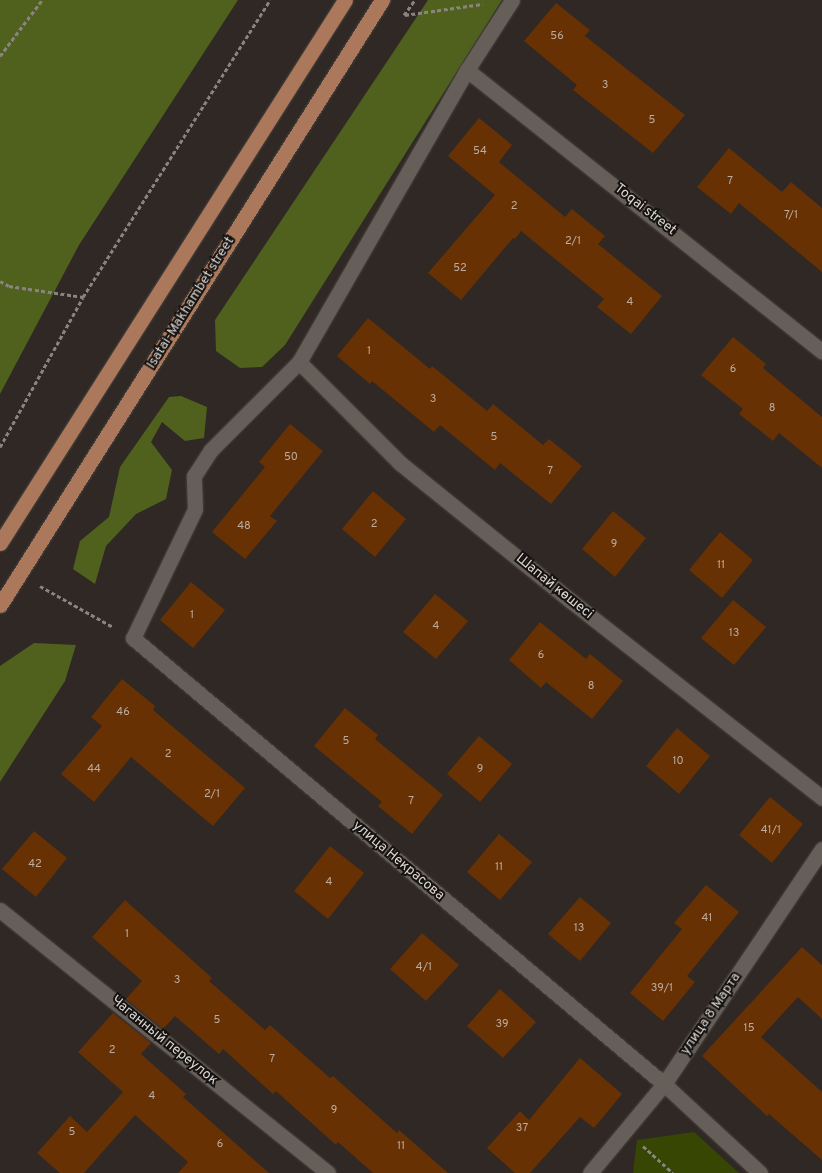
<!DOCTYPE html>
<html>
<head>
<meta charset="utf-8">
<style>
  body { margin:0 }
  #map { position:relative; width:822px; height:1173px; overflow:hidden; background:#2f2824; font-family:Overpass,sans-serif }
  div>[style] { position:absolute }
  .green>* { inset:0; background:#384603 }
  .forest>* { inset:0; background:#50611e }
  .building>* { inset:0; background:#673104 }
  .path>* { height:3px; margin-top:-1.5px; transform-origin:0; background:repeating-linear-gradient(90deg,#8a8481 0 4px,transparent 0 6.5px) }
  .roads { filter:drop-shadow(0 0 1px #4a4440) drop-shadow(0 0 1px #4a4440) }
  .lane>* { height:15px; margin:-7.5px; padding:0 7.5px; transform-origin:7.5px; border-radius:7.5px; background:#665e59 }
  .street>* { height:15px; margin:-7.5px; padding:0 7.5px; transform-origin:7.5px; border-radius:7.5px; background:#665e59 }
  .primary>* { height:15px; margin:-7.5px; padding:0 7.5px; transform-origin:7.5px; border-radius:7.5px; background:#ac785b }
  span { translate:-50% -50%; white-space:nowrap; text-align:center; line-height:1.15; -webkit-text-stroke:4px #151210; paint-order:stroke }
  .number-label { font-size:11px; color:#bdac9e }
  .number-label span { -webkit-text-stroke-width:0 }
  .street-label { font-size:14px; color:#dad5d2 }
</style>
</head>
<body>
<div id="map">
  <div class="green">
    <i style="clip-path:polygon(694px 1132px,739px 1173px,633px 1173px,637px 1140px)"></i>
  </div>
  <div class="forest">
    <i style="clip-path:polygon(0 0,238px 0,79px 245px,0 394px)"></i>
    <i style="clip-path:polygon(428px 0,502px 0,285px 345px,262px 367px,240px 368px,216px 351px,215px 320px)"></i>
    <i style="clip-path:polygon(181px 396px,207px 407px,204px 438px,185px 441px,162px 422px,151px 442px,172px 470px,166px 499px,136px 514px,106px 546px,95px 584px,73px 569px,80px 541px,109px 517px,120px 467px,169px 397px)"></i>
    <i style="clip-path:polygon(34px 643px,76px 645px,65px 681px,0 782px,0 666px)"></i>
  </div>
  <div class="building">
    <i style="clip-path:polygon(556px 3px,590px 30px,585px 36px,685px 115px,653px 153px,573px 90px,577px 85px,524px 41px)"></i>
    <i style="clip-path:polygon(479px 118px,512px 145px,499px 162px,565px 217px,572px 209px,605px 236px,598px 244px,662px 296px,631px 334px,597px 307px,604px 299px,521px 231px,515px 239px,513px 238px,461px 300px,428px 273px,495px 195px,448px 156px)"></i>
    <i style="clip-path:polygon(729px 148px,782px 192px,791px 182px,822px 208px,822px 272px,739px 203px,731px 214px,697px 187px)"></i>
    <i style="clip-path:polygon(368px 318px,430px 369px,432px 366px,487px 411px,493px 404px,543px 445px,549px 439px,582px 466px,551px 504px,500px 463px,495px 470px,440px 425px,434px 432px,372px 381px,370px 384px,337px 356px)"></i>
    <i style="clip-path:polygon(733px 337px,766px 364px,763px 368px,822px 417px,822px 468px,779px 433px,773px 441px,739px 414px,743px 409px,701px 375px)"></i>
    <i style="clip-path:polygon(290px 424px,323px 451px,270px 516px,277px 521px,245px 559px,212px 532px,265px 467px,259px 462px)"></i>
    <i style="clip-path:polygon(373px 491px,406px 519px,375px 557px,342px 529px)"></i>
    <i style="clip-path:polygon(613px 511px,646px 538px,615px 577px,582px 549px)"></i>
    <i style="clip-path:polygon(720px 532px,753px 560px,722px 598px,689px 570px)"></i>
    <i style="clip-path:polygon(191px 582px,225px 610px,193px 648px,160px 620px)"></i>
    <i style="clip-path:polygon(435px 594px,468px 621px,436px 659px,403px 632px)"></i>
    <i style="clip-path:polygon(733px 600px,766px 627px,734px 665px,701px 638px)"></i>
    <i style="clip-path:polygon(540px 622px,586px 659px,590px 654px,623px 681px,592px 719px,546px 682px,541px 688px,509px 660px)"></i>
    <i style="clip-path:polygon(122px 679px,155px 706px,153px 710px,245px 788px,213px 826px,131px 757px,94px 802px,61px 774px,102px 726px,91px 717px)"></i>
    <i style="clip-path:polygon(345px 708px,378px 735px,375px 739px,443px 795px,412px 834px,378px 806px,382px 802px,314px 746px)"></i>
    <i style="clip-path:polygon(677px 728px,710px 756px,679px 794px,646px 766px)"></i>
    <i style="clip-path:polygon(479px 736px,512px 764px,480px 802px,447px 774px)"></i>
    <i style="clip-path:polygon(770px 797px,803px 824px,772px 863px,739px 835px)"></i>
    <i style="clip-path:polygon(34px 831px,67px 858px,36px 897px,2px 869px)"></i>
    <i style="clip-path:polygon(499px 834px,532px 862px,500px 900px,467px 872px)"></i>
    <i style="clip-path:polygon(330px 846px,364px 873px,328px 919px,294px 891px)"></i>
    <i style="clip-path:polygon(706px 885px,739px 912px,687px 976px,695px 982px,663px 1021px,630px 993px,682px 929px,674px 923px)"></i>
    <i style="clip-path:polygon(580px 897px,611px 923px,580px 961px,548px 934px)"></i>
    <i style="clip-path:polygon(125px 900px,212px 978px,209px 981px,265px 1030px,270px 1025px,330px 1078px,333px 1076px,397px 1133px,399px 1130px,448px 1173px,373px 1173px,338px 1142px,336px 1145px,276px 1091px,273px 1094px,223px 1049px,219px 1054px,175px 1016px,163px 1029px,126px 999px,142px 981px,92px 937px)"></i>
    <i style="clip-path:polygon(422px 933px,459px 965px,426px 1001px,390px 969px)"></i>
    <i style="clip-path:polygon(802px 947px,822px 965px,822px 1019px,798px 997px,761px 1037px,822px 1092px,822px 1160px,769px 1114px,767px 1116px,702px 1056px)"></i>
    <i style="clip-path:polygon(500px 989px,536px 1022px,503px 1058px,467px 1026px)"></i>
    <i style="clip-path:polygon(113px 1013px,151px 1043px,141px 1054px,186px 1094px,183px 1097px,269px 1173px,178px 1173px,188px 1162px,135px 1115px,84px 1173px,60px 1173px,37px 1153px,70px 1116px,87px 1132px,123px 1092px,78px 1052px)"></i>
    <i style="clip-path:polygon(580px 1058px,622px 1094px,594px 1128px,580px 1117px,530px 1173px,515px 1173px,487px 1148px,520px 1111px,529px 1120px)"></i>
  </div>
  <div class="path">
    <i style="left:404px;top:15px;width:19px;rotate:-54deg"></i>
    <i style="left:405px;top:15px;width:78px;rotate:-8.1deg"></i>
    <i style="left:0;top:56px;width:70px;rotate:-53.1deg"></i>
    <i style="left:0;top:281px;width:10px;rotate:29deg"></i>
    <i style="left:9px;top:286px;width:75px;rotate:8.5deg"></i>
    <i style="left:0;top:447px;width:171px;rotate:-61deg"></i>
    <i style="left:83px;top:297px;width:351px;rotate:-57.8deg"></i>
    <i style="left:40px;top:586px;width:84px;rotate:29.3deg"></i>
    <i style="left:643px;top:1146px;width:40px;rotate:42deg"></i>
  </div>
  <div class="roads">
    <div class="lane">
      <i style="left:133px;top:638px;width:143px;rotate:-64.3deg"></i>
      <i style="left:195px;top:509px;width:33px;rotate:-92deg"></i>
      <i style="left:194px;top:476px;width:31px;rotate:-57deg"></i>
      <i style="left:211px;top:450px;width:124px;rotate:-45deg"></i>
      <i style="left:299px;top:362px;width:337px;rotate:-60.1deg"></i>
      <i style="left:467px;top:70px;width:83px;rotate:-57.3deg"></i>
    </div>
    <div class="street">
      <i style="left:467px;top:70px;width:453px;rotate:38.4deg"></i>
      <i style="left:299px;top:362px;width:143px;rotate:45deg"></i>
      <i style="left:400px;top:463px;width:220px;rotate:38.9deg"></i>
      <i style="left:571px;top:601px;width:319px;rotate:38.1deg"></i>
      <i style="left:133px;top:638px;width:693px;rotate:40.03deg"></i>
      <i style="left:664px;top:1084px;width:131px;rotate:42.8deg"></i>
      <i style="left:0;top:910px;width:420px;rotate:38.7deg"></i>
      <i style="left:590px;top:1173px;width:116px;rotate:-50.3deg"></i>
      <i style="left:664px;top:1084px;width:283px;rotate:-56.1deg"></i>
    </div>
    <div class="primary">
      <i style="left:0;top:543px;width:643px;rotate:-57.57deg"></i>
      <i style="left:0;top:605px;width:716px;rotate:-57.73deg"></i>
    </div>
  </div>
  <div class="number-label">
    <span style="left:557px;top:36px">56</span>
    <span style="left:605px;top:85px">3</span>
    <span style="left:652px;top:120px">5</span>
    <span style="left:480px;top:151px">54</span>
    <span style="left:730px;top:181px">7</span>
    <span style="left:514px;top:206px">2</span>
    <span style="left:791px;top:215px">7/1</span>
    <span style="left:573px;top:241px">2/1</span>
    <span style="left:460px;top:268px">52</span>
    <span style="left:630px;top:302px">4</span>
    <span style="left:369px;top:351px">1</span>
    <span style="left:733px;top:369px">6</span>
    <span style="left:433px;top:399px">3</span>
    <span style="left:772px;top:408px">8</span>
    <span style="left:494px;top:437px">5</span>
    <span style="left:291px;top:457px">50</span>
    <span style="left:550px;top:471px">7</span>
    <span style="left:374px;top:524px">2</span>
    <span style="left:244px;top:526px">48</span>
    <span style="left:614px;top:544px">9</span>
    <span style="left:721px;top:565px">11</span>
    <span style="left:192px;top:615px">1</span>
    <span style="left:436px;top:626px">4</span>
    <span style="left:734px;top:633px">13</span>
    <span style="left:541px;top:655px">6</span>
    <span style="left:591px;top:686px">8</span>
    <span style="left:123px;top:712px">46</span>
    <span style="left:346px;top:741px">5</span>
    <span style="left:168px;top:754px">2</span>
    <span style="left:678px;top:761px">10</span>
    <span style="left:94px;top:769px">44</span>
    <span style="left:480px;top:769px">9</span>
    <span style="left:212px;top:794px">2/1</span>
    <span style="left:411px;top:801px">7</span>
    <span style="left:771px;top:830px">41/1</span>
    <span style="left:35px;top:864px">42</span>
    <span style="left:499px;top:867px">11</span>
    <span style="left:329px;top:882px">4</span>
    <span style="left:707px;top:918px">41</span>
    <span style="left:579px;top:928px">13</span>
    <span style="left:127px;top:934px">1</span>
    <span style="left:424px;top:967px">4/1</span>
    <span style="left:177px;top:980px">3</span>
    <span style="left:662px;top:988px">39/1</span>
    <span style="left:217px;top:1020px">5</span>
    <span style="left:502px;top:1024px">39</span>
    <span style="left:749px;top:1028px">15</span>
    <span style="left:112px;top:1050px">2</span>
    <span style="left:272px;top:1059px">7</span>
    <span style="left:152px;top:1096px">4</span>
    <span style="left:334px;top:1110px">9</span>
    <span style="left:522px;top:1128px">37</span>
    <span style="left:72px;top:1132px">5</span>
    <span style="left:220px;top:1144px">6</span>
    <span style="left:401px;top:1146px">11</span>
  </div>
  <div class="street-label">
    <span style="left:645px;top:210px;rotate:38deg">Toqai street</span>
    <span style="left:191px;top:303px;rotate:-58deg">Isatai-Makhambet street</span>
    <span style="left:554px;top:587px;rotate:39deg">Шапай көшесі</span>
    <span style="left:398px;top:861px;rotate:40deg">улица Некрасова</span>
    <span style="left:711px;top:1014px;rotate:-56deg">улица 8 Марта</span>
    <span style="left:164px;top:1041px;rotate:39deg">Чаганный переулок</span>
  </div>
</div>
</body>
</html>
